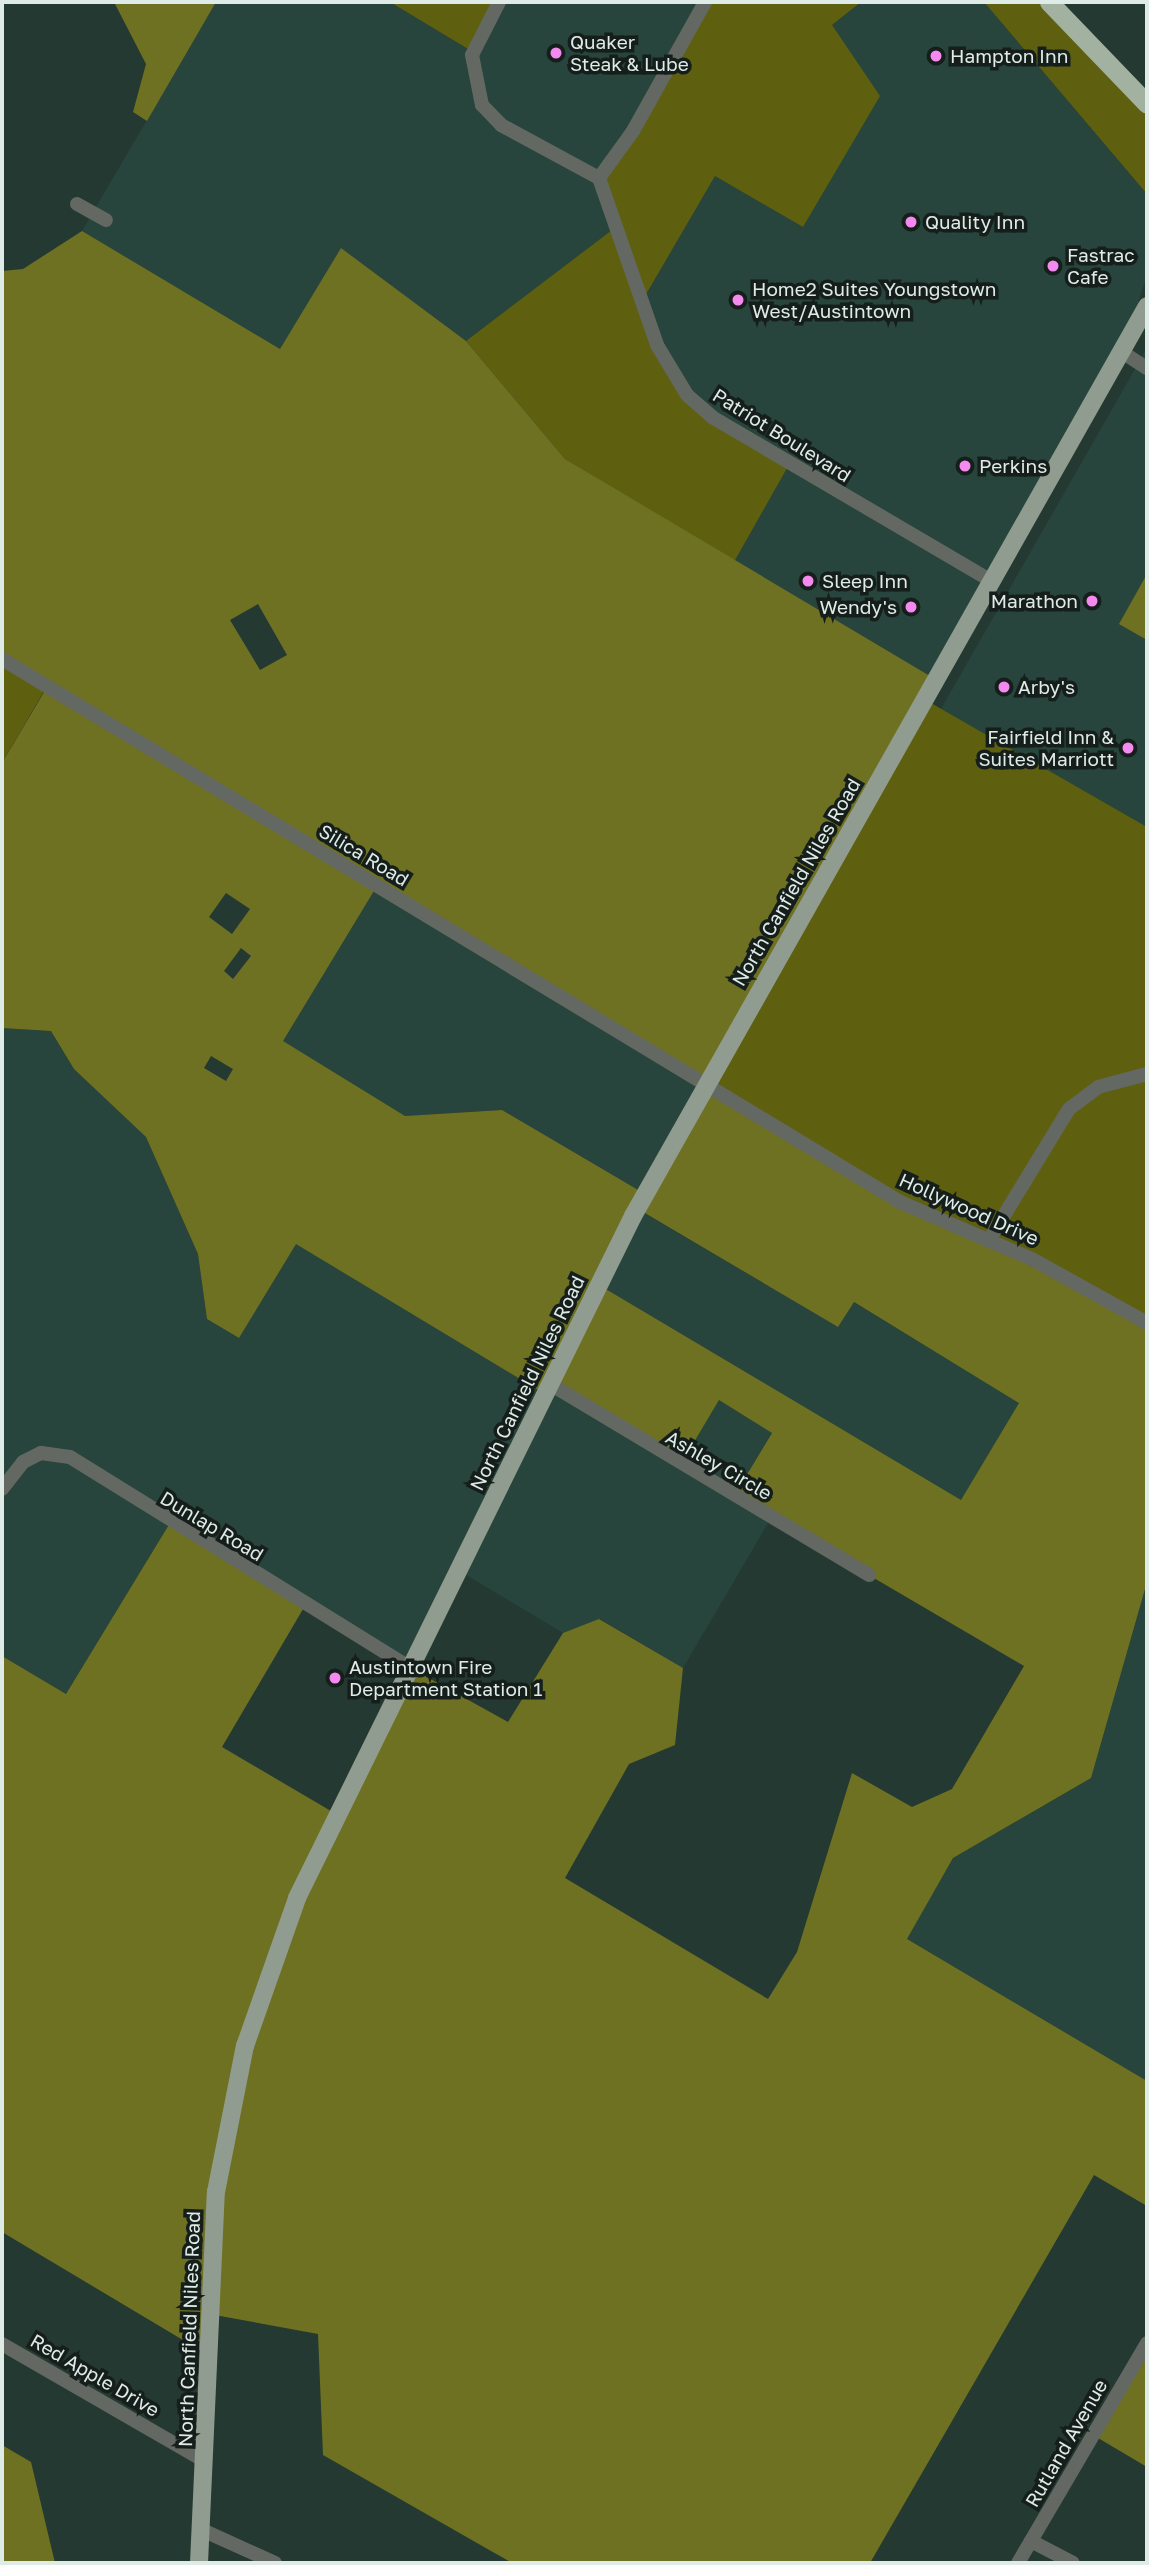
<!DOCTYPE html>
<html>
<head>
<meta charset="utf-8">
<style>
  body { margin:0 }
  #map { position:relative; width:1149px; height:2565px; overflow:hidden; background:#243932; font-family:"Golos Text",sans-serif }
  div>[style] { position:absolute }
  .built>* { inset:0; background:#27453c }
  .green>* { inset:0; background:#5e6010 }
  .forest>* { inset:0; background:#6f7122 }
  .minor>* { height:14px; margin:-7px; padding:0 7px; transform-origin:7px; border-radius:7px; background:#636962 }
  .major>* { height:18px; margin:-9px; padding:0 9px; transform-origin:9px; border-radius:9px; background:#909c8f }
  .highway>* { height:19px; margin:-9.5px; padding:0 9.5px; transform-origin:9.5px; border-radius:9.5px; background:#a2b1a0 }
  .dots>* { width:19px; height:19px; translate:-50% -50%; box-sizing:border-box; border:4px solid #151e1b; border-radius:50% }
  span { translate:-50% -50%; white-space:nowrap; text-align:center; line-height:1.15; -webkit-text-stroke:7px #151e1b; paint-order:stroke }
  .poi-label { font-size:19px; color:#dfebe7 }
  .left { translate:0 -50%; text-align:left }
  .right { translate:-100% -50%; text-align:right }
  .street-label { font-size:19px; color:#dfebe7 }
  .frame { position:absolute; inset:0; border:4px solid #dfebe7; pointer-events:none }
</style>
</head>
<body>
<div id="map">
  <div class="built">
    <i style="clip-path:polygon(216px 2px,390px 2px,473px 52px,499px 2px,705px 2px,612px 230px,466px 341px,341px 248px,280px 349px,82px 231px)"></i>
    <i style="clip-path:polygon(861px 2px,984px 2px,1147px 194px,1147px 275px,1122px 352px,935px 679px,734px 562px,790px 463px,695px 403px,641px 303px,715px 176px,803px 227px,831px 179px,832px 25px)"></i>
    <i style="clip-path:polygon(1147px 348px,1147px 827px,941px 709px)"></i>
    <i style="clip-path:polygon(378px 885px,706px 1084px,645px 1194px,502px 1110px,405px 1116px,282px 1041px)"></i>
    <i style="clip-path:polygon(2px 1028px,51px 1031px,74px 1069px,146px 1137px,198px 1254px,207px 1319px,239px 1338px,296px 1243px,545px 1394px,550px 1384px,681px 1464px,719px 1400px,772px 1432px,734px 1496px,771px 1518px,683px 1668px,600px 1619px,563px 1633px,458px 1570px,409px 1667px,170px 1523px,66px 1694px,2px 1656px)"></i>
    <i style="clip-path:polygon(637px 1209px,838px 1327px,853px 1302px,1020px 1403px,961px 1500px,599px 1285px)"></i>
    <i style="clip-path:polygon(1147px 1582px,1147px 2081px,907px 1939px,953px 1858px,1091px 1778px)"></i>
  </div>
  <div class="green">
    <i style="clip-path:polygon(390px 2px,499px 2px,473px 52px)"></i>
    <i style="clip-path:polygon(705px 2px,861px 2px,832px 25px,880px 96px,803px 227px,715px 176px,641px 303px,687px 395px,790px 463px,734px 562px,565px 459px,466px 341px,612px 230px,599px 178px)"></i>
    <i style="clip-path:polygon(984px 2px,1049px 2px,1147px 104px,1147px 194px)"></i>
    <i style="clip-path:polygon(2px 659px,47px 686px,2px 763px)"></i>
    <i style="clip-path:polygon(924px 699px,1147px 827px,1147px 1323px,930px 1216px,706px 1084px)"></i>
  </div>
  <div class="forest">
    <i style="clip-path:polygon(114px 2px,216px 2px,147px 121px,133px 112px,146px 64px)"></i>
    <i style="clip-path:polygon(evenodd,82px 231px,280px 349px,341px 248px,466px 341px,565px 459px,935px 679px,706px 1084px,900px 1202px,1147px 1323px,1147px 1582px,1091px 1778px,953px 1858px,907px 1939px,1147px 2081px,1147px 2206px,1094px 2175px,870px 2563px,512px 2563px,323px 2455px,318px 2334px,209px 2314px,208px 2355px,2px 2232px,2px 1656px,66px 1694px,170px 1523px,306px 1604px,222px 1747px,336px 1814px,409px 1667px,508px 1722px,563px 1633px,599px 1619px,683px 1668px,675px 1745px,629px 1764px,565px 1878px,768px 1999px,797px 1952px,852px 1773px,912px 1807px,952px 1789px,1024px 1666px,734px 1496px,772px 1433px,719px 1400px,681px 1464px,551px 1384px,545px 1394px,296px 1244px,239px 1338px,207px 1319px,198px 1254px,146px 1137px,74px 1069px,51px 1031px,2px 1028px,2px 763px,47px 687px,2px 659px,2px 271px,23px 269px,82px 231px,258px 604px,287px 655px,260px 670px,230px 620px,258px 604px,82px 231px,377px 886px,705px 1084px,645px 1194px,502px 1110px,405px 1116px,283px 1041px,377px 886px,82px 231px,226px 893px,250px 909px,232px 934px,209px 917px,226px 893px,82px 231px,241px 948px,251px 956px,233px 979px,224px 971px,241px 948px,82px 231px,211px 1056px,233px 1069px,226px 1081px,204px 1068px,211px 1056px,82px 231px,638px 1209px,838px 1327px,854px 1302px,1019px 1403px,961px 1500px,599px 1285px,638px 1209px)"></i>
    <i style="clip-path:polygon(1147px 574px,1147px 640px,1119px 624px)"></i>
    <i style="clip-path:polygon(1147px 2343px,1147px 2467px,1093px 2435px)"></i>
    <i style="clip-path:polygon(2px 2445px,31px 2462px,55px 2563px,2px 2563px)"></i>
  </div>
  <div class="minor">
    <i style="left:499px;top:2px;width:59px;rotate:117deg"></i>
    <i style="left:472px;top:55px;width:51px;rotate:78.7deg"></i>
    <i style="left:482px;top:105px;width:28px;rotate:46deg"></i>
    <i style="left:501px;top:125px;width:111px;rotate:28.4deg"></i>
    <i style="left:599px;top:178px;width:177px;rotate:70.8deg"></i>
    <i style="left:657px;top:345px;width:58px;rotate:59deg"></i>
    <i style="left:687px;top:395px;width:33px;rotate:41deg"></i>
    <i style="left:712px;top:417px;width:324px;rotate:30.4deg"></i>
    <i style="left:599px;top:178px;width:58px;rotate:-54.1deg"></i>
    <i style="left:633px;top:131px;width:148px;rotate:-60.8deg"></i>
    <i style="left:77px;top:204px;width:33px;rotate:29deg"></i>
    <i style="left:1122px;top:352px;width:30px;rotate:33deg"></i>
    <i style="left:2px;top:659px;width:1049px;rotate:31.16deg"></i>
    <i style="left:900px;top:1202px;width:144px;rotate:23.4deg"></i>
    <i style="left:1032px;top:1259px;width:132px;rotate:29.1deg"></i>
    <i style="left:989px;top:1240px;width:153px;rotate:-58.6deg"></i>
    <i style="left:1069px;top:1109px;width:36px;rotate:-37deg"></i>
    <i style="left:1098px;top:1087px;width:51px;rotate:-14.9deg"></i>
    <i style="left:550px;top:1384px;width:372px;rotate:30.9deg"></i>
    <i style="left:2px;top:1489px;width:34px;rotate:-52deg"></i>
    <i style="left:23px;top:1462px;width:20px;rotate:-27deg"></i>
    <i style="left:41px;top:1453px;width:29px;rotate:8deg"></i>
    <i style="left:70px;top:1457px;width:399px;rotate:31.8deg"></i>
    <i style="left:2px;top:2344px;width:234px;rotate:30deg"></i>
    <i style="left:202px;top:2530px;width:80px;rotate:24.3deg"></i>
    <i style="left:1031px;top:2541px;width:47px;rotate:27.6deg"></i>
    <i style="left:1018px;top:2563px;width:255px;rotate:-59.6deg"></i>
  </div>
  <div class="major">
    <i style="left:199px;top:2563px;width:371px;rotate:-87.4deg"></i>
    <i style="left:216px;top:2192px;width:149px;rotate:-78.8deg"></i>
    <i style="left:245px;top:2046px;width:157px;rotate:-70.6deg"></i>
    <i style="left:297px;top:1898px;width:760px;rotate:-63.77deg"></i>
    <i style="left:633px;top:1216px;width:1045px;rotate:-60.54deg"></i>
  </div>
  <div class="highway">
    <i style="left:1049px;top:2px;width:141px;rotate:46.1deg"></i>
  </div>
  <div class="dots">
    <i style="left:556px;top:53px;background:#f489f0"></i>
    <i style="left:936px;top:56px;background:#f489f0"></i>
    <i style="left:911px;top:222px;background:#f489f0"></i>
    <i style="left:1053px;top:266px;background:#f489f0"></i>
    <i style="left:738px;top:300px;background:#f489f0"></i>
    <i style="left:965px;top:466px;background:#f489f0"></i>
    <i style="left:808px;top:581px;background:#f489f0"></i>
    <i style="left:1092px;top:601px;background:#f489f0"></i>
    <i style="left:911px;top:607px;background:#f489f0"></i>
    <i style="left:1004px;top:687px;background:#f489f0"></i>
    <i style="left:1128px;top:748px;background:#f489f0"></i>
    <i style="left:335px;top:1678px;background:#f489f0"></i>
  </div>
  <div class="poi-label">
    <span class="left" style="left:570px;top:53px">Quaker<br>Steak &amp; Lube</span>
    <span class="left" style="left:950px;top:56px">Hampton Inn</span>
    <span class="left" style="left:925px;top:222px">Quality Inn</span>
    <span class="left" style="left:1067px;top:266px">Fastrac<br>Cafe</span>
    <span class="left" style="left:752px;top:300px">Home2 Suites Youngstown<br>West/Austintown</span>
    <span class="left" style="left:979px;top:466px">Perkins</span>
    <span class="left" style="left:822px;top:581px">Sleep Inn</span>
    <span class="right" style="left:1078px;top:601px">Marathon</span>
    <span class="right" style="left:897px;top:607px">Wendy's</span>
    <span class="left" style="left:1018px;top:687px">Arby's</span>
    <span class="right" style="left:1114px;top:748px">Fairfield Inn &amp;<br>Suites Marriott</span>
    <span class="left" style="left:349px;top:1678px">Austintown Fire<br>Department Station 1</span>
  </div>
  <div class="street-label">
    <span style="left:782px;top:435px;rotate:32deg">Patriot Boulevard</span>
    <span style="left:364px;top:855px;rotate:31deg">Silica Road</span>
    <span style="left:796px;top:882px;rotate:-60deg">North Canfield Niles Road</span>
    <span style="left:969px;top:1209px;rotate:24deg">Hollywood Drive</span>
    <span style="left:527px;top:1383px;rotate:-64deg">North Canfield Niles Road</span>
    <span style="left:719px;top:1465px;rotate:30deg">Ashley Circle</span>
    <span style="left:212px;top:1526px;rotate:31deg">Dunlap Road</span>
    <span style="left:189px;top:2329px;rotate:-88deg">North Canfield Niles Road</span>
    <span style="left:95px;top:2375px;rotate:30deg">Red Apple Drive</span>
    <span style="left:1066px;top:2443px;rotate:-60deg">Rutland Avenue</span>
  </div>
  <div class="frame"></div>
</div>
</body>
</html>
